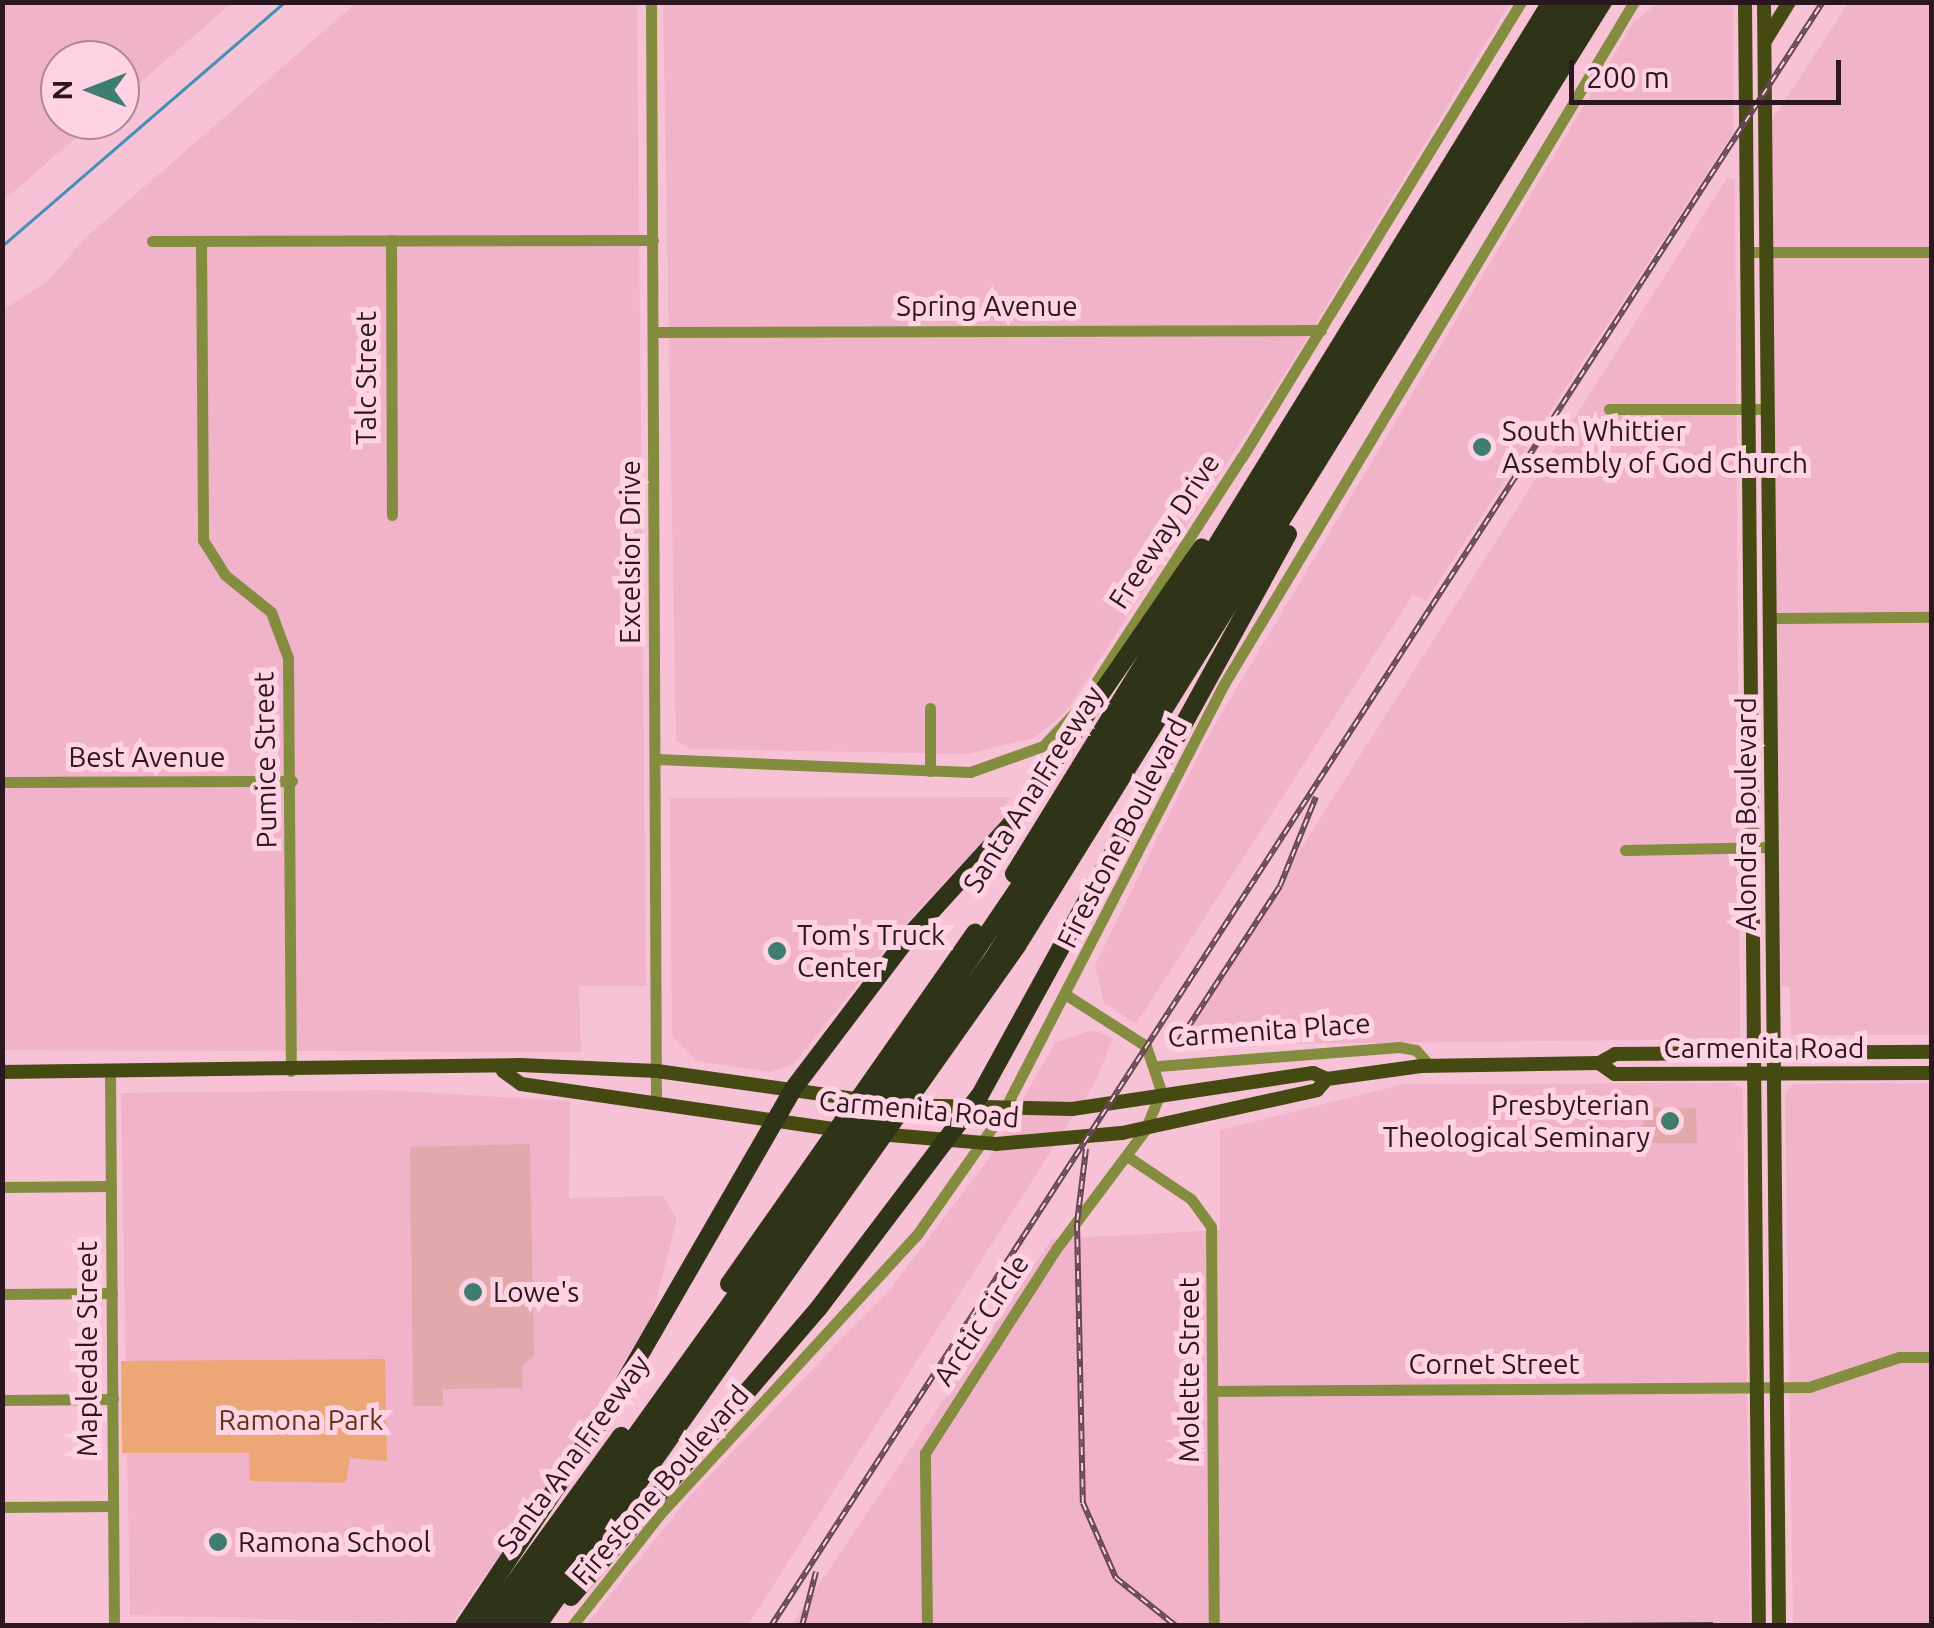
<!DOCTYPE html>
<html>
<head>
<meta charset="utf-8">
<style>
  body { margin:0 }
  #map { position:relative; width:1934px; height:1628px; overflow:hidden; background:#f8c2d6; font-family:Ubuntu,sans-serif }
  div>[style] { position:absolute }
  .built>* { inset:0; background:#f0b3ca }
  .green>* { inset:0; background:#eda676 }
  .stream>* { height:2.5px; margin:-1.25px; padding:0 1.25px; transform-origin:1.25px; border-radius:1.25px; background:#4190ba }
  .building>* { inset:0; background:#e1a9ac }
  .minor>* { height:11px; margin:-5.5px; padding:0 5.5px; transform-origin:5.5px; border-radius:5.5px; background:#848c3f }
  .major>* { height:14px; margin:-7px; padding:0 7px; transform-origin:7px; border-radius:7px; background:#454a12 }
  .highway>* { height:18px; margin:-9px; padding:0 9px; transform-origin:9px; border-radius:9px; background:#2f3317 }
  .rail>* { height:6px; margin-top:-3px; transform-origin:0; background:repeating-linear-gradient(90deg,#ffd3e3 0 8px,#644752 0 16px); box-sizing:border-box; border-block:2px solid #644752 }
  .dots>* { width:28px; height:28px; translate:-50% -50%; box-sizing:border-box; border:5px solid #ffd3e3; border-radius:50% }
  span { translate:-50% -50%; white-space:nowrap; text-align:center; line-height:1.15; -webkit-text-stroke:10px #ffd3e3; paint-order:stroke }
  .street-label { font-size:28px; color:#2a171f }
  .poi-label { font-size:28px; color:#2a171f }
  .left { translate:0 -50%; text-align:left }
  .right { translate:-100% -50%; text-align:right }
  .park-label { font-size:28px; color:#613514 }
  .frame { position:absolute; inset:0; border:5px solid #2a171f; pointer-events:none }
  .north { position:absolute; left:40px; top:40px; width:100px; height:100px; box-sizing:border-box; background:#ffd3e3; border:2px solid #aa8895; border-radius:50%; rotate:270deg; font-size:28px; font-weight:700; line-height:40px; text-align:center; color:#2a171f }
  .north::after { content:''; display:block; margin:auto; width:35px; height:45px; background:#3d7e6d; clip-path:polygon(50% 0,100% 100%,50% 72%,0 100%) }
  .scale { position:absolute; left:1569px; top:60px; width:272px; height:45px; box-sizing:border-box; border:5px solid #2a171f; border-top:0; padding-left:12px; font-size:30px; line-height:35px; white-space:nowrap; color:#2a171f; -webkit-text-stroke:8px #ffd3e3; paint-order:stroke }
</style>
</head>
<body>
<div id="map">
  <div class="built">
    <i style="clip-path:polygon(3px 2px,232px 2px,232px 3px,120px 100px,120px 60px,60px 60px,60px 120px,96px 120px,3px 201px)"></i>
    <i style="clip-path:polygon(356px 3px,637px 3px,646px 986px,579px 986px,581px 1052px,3px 1050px,2px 311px,49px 280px,85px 238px)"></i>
    <i style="clip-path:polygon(663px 3px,1510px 3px,1293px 361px,1065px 713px,1034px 738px,967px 754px,691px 749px,676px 741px)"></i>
    <i style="clip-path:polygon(1657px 3px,1733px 3px,1733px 133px,1426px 601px,1413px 595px,1136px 1024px,1104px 1003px,1095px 965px,1206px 740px,1633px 23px)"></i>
    <i style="clip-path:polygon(1848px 3px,1931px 3px,1931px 1035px,1791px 1035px,1790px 987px,1781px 986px,1771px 122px)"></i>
    <i style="clip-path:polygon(1727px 178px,1735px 180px,1740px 1039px,1176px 1045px)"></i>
    <i style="clip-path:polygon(1012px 797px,1001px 810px,1008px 814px,900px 930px,794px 1064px,770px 1072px,696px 1061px,672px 1036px,670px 798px)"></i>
    <i style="clip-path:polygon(1092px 1030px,1113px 1038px,1096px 1081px,748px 1625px,585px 1626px,691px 1495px,891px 1288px,988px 1160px,1055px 1043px)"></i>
    <i style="clip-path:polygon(1733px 1083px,1743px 1090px,1750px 1625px,791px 1626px,1052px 1239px,1220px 1230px,1220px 1130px,1404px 1084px)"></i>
    <i style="clip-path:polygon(1931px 1083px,1931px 1625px,1793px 1625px,1785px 1094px,1793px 1084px)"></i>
    <i style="clip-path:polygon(383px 1090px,570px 1101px,569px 1198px,663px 1196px,677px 1220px,652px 1316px,551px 1482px,451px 1624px,130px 1615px,121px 1093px)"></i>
  </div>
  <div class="green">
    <i style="clip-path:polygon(385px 1359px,387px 1461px,350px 1458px,346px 1483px,250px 1481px,249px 1453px,122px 1453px,121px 1361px)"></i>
  </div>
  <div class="stream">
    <i style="left:2px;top:246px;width:374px;rotate:-40.8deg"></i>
  </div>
  <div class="building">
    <i style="clip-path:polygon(1643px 1108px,1696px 1108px,1697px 1143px,1643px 1143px)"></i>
    <i style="clip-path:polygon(530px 1144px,534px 1355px,522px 1366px,523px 1388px,443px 1389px,443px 1406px,413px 1406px,410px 1147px)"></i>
  </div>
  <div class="minor">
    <i style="left:651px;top:2px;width:1099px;rotate:89.74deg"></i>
    <i style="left:391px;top:240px;width:275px;rotate:89.8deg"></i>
    <i style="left:152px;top:241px;width:501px;rotate:-0.11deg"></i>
    <i style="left:201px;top:241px;width:299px;rotate:89.6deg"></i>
    <i style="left:203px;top:540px;width:41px;rotate:57.8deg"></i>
    <i style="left:225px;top:575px;width:59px;rotate:38.8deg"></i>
    <i style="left:271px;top:612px;width:49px;rotate:69.7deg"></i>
    <i style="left:288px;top:658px;width:413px;rotate:89.6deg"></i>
    <i style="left:1747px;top:252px;width:185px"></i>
    <i style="left:654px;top:332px;width:667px;rotate:-0.17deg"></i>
    <i style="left:1609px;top:409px;width:158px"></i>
    <i style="left:1769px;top:618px;width:163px;rotate:-0.4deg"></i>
    <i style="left:930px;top:708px;width:63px;rotate:90deg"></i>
    <i style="left:657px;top:759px;width:313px;rotate:2.4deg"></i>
    <i style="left:970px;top:772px;width:77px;rotate:-19.6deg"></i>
    <i style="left:1043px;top:746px;width:54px;rotate:-46.5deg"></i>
    <i style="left:1080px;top:707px;width:298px;rotate:-57.1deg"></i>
    <i style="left:1242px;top:457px;width:534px;rotate:-58.48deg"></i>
    <i style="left:2px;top:782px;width:290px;rotate:-0.2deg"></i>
    <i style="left:1625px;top:850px;width:146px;rotate:-1.2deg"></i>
    <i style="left:1158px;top:1066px;width:242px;rotate:-4.5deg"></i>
    <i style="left:1399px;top:1047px;width:17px;rotate:10deg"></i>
    <i style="left:1416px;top:1050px;width:21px;rotate:49deg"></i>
    <i style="left:110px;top:1072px;width:554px;rotate:89.59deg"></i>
    <i style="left:1127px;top:1156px;width:77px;rotate:33.9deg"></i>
    <i style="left:1191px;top:1199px;width:34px;rotate:54deg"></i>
    <i style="left:1211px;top:1227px;width:399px;rotate:89.6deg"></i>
    <i style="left:2px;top:1187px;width:109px;rotate:-0.5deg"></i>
    <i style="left:2px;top:1294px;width:110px;rotate:-0.5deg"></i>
    <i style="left:1212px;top:1391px;width:597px;rotate:-0.38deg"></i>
    <i style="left:1809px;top:1387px;width:95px;rotate:-18.4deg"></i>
    <i style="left:1899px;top:1357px;width:33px"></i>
    <i style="left:2px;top:1400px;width:111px;rotate:-0.5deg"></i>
    <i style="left:2px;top:1507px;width:111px;rotate:-0.5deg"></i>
    <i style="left:572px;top:1626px;width:142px;rotate:-51.8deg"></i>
    <i style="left:660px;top:1514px;width:378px;rotate:-47.4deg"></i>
    <i style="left:916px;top:1236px;width:151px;rotate:-54.9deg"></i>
    <i style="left:1003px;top:1112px;width:482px;rotate:-62.7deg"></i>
    <i style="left:1224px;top:684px;width:796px;rotate:-58.99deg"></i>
    <i style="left:927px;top:1626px;width:173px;rotate:-90.7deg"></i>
    <i style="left:925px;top:1453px;width:242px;rotate:-57.3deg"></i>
    <i style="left:1056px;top:1249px;width:149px;rotate:-53.2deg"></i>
    <i style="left:1145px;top:1130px;width:42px;rotate:-67.7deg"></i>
    <i style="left:1161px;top:1091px;width:47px;rotate:-108.4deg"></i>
    <i style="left:1146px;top:1046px;width:93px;rotate:-147.3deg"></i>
  </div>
  <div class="major">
    <i style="left:1745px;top:2px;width:1624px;rotate:89.51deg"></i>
    <i style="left:1764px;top:2px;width:1624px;rotate:89.47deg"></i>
    <i style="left:1765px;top:41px;width:46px;rotate:-58.4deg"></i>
    <i style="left:1599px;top:1063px;width:19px;rotate:35deg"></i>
    <i style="left:1615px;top:1074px;width:317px;rotate:-0.2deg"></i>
    <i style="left:503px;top:1071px;width:22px;rotate:36deg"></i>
    <i style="left:521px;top:1084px;width:324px;rotate:8.2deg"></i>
    <i style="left:2px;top:1072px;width:518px;rotate:-0.77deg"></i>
    <i style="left:520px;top:1065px;width:137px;rotate:2.5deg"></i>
    <i style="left:657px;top:1071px;width:209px;rotate:8deg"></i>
    <i style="left:896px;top:1105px;width:176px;rotate:1.3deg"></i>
    <i style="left:1072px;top:1109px;width:244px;rotate:-8.5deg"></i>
    <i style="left:1313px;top:1073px;width:15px;rotate:23deg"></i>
    <i style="left:1327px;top:1079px;width:95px;rotate:-7.9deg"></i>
    <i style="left:1421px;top:1066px;width:178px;rotate:-1deg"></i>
    <i style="left:1599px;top:1063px;width:18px;rotate:-29deg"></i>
    <i style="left:1615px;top:1054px;width:317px;rotate:-0.4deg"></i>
    <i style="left:878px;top:1134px;width:118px;rotate:4.8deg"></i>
    <i style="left:996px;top:1144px;width:126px;rotate:-5deg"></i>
    <i style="left:1122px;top:1133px;width:200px;rotate:-12.4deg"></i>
    <i style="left:1317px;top:1090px;width:15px;rotate:-48deg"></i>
  </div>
  <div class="highway">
    <i style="left:1014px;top:874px;width:1024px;rotate:-58.37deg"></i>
    <i style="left:729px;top:1284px;width:429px;rotate:-55deg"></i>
    <i style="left:571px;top:1597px;width:379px;rotate:-49.4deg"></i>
    <i style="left:818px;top:1309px;width:268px;rotate:-52.9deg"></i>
    <i style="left:980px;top:1095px;width:640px;rotate:-61.23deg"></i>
    <i style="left:464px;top:1626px;width:260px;rotate:-56.3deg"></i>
    <i style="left:608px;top:1410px;width:370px;rotate:-60deg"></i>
    <i style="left:793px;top:1089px;width:193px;rotate:-52.8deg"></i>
    <i style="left:910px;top:935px;width:150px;rotate:-47.7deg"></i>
    <i style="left:1011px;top:824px;width:336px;rotate:-55.4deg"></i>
    <i style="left:483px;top:1626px;width:235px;rotate:-54deg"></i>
    <i style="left:499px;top:1626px;width:590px;rotate:-54.32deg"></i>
    <i style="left:843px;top:1147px;width:390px;rotate:-55.9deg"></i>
    <i style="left:1062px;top:824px;width:965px;rotate:-58.44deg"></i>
    <i style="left:516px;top:1626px;width:826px;rotate:-54.46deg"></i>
    <i style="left:996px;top:954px;width:1118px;rotate:-58.34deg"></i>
    <i style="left:537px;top:1626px;width:832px;rotate:-54.78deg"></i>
    <i style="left:1017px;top:946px;width:1111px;rotate:-58.17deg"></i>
  </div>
  <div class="rail">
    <i style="left:1179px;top:1041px;width:185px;rotate:-56.9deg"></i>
    <i style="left:1280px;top:886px;width:96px;rotate:-68deg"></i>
    <i style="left:1086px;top:1149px;width:75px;rotate:96.9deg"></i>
    <i style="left:1077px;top:1223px;width:280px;rotate:88.8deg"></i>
    <i style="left:1083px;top:1503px;width:82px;rotate:66.3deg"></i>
    <i style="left:1116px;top:1578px;width:77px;rotate:38.7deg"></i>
    <i style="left:771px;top:1626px;width:1935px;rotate:-57.07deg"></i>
    <i style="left:802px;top:1626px;width:56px;rotate:-75.5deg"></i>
    <i style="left:1562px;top:1626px;width:151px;rotate:-0.4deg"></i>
  </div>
  <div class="dots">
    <i style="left:1482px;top:447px;background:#3d7e6d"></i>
    <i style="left:777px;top:951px;background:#3d7e6d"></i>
    <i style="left:1670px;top:1121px;background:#3d7e6d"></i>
    <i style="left:473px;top:1292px;background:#3d7e6d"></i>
    <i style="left:218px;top:1542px;background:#3d7e6d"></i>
  </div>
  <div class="street-label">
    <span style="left:987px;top:306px">Spring Avenue</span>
    <span style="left:366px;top:378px;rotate:-90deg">Talc Street</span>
    <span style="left:1164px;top:531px;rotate:-57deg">Freeway Drive</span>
    <span style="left:630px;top:552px;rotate:-90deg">Excelsior Drive</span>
    <span style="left:147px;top:757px">Best Avenue</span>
    <span style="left:265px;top:760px;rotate:-91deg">Pumice Street</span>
    <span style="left:1033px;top:789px;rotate:-58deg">Santa Ana Freeway</span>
    <span style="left:1746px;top:814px;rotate:-90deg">Alondra Boulevard</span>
    <span style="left:1122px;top:833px;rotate:-63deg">Firestone Boulevard</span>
    <span style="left:1269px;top:1030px;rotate:-4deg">Carmenita Place</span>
    <span style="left:1764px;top:1048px">Carmenita Road</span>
    <span style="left:919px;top:1109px;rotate:5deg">Carmenita Road</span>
    <span style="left:981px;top:1320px;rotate:-57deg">Arctic Circle</span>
    <span style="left:87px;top:1349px;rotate:-90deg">Mapledale Street</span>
    <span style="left:1494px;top:1364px">Cornet Street</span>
    <span style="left:1189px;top:1370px;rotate:-90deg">Molette Street</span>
    <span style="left:573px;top:1454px;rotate:-54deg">Santa Ana Freeway</span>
    <span style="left:660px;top:1485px;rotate:-49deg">Firestone Boulevard</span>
  </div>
  <div class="poi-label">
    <span class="left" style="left:1502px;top:447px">South Whittier<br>Assembly of God Church</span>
    <span class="left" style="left:797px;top:951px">Tom's Truck<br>Center</span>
    <span class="right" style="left:1650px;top:1121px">Presbyterian<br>Theological Seminary</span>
    <span class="left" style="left:493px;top:1292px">Lowe's</span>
    <span class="left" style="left:238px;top:1542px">Ramona School</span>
  </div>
  <div class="park-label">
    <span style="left:301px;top:1420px">Ramona Park</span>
  </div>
  <div class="frame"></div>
  <div class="north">N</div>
  <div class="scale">200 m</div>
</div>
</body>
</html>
